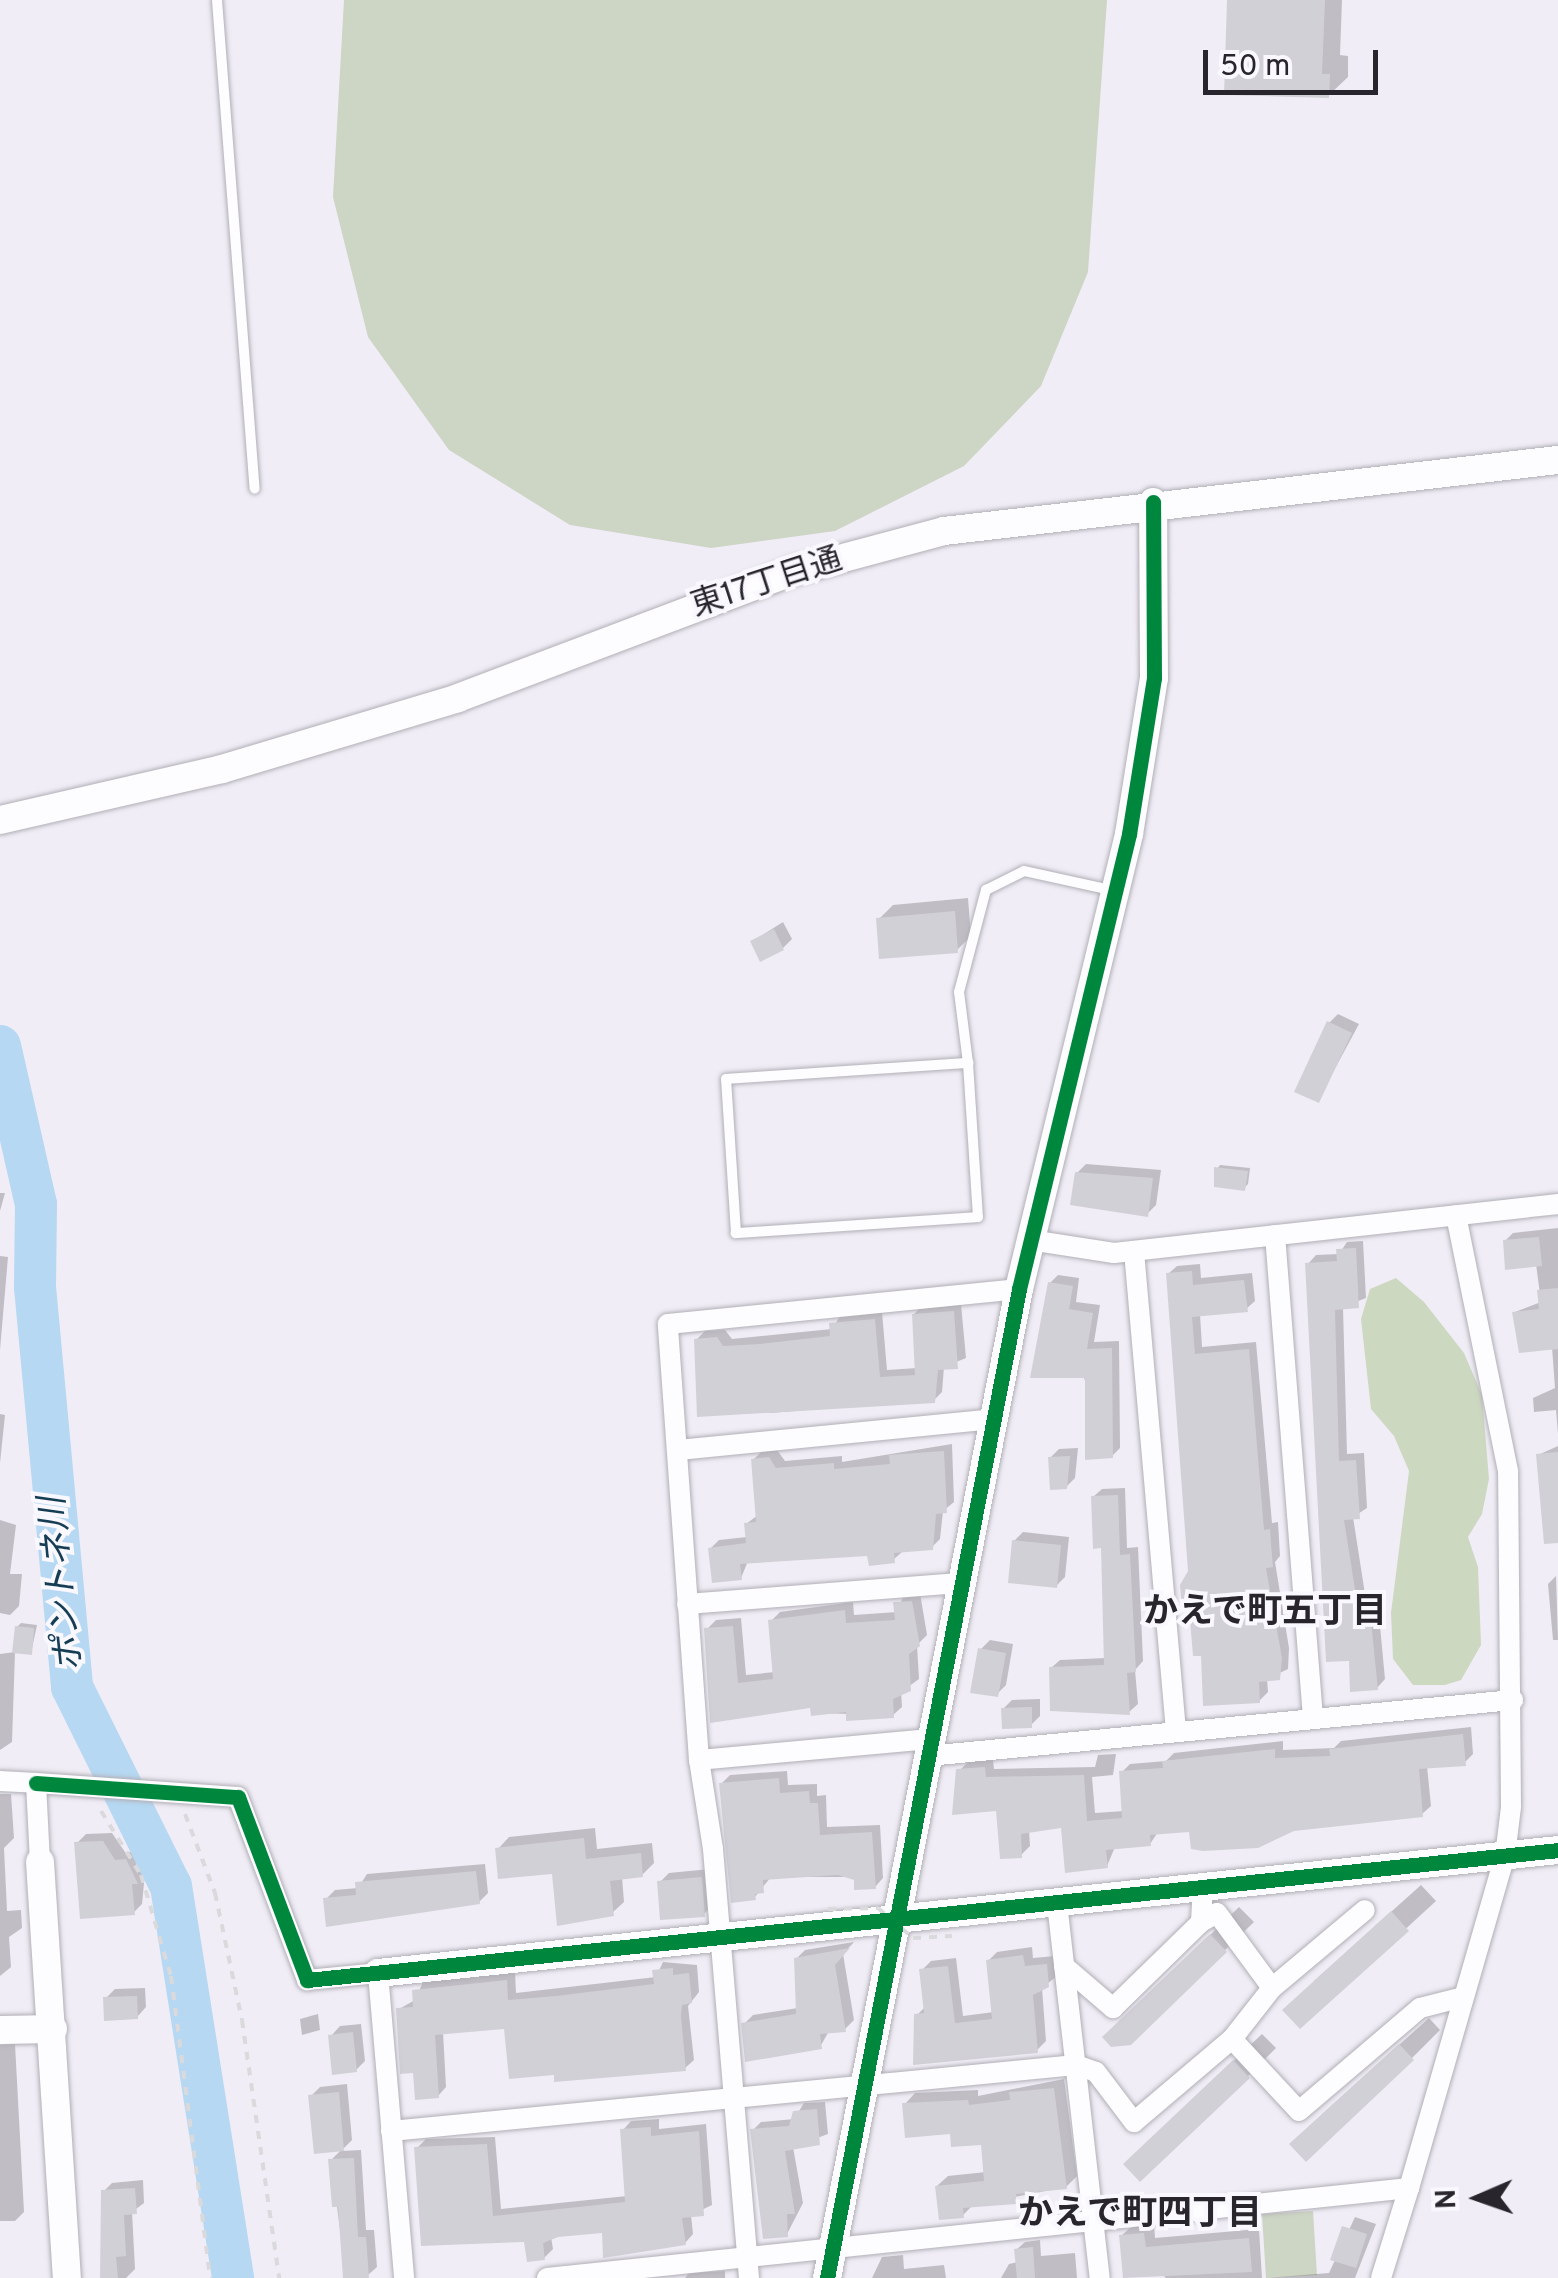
<!DOCTYPE html>
<html>
<head>
<meta charset="utf-8">
<style>
  body { margin:0 }
  #map { position:relative; width:1558px; height:2278px; overflow:hidden; background:#f0edf6; font-family:Overpass,"Noto Sans JP",sans-serif }
  div>[style] { position:absolute }
  .green>* { inset:0; background:#cdd5c5 }
  .forest>* { inset:0; background:#cdd8c1 }
  .shadow>* { inset:0; background:#0003 }
  .river>* { height:42px; margin:-21px; padding:0 21px; transform-origin:21px; border-radius:21px; background:#b6d8f2 }
  .building>* { inset:0; background:#d2d0d7 }
  .path>* { height:4px; margin-top:-2px; transform-origin:0; background:repeating-linear-gradient(90deg,#dad9dc 0 8px,transparent 0 16px) }
  .roads { filter:drop-shadow(0 0 2px #b1afb6) drop-shadow(0 0 2px #b1afb6) }
  .service>* { height:10px; margin:-5px; padding:0 5px; transform-origin:5px; border-radius:5px; background:#fdfcfe }
  .minor>* { height:20px; margin:-10px; padding:0 10px; transform-origin:10px; border-radius:10px; background:#fdfcfe }
  .tertiary>* { height:28px; margin:-14px; padding:0 14px; transform-origin:14px; border-radius:14px; background:#fdfcfe }
  .path-bridge>* { height:4px; margin-top:-2px; transform-origin:0; background:repeating-linear-gradient(90deg,#dad9dc 0 8px,transparent 0 16px) }
  .cycleway>* { height:15px; margin:-7.5px; padding:0 7.5px; transform-origin:7.5px; border-radius:7.5px; background:#00873e }
  span { translate:-50% -50%; white-space:nowrap; text-align:center; line-height:1.15; -webkit-text-stroke:8px #faf8ff; paint-order:stroke }
  .street-label { font-size:32px; color:#28252c }
  .water-label { font-size:35px; color:#153d54; font-style:italic }
  .neighbourhood-label { font-size:35px; color:#28252c; font-weight:700 }
  .north { position:absolute; left:1428px; top:2148px; width:100px; height:100px; -webkit-text-stroke:8px #faf8ff; paint-order:stroke; rotate:268deg; font-size:28px; font-weight:700; line-height:40px; text-align:center; color:#28252c }
  .north::after { content:''; display:block; margin:auto; width:35px; height:45px; background:#28252c; clip-path:polygon(50% 0,100% 100%,50% 72%,0 100%) }
  .scale { position:absolute; left:1203px; top:50px; width:175px; height:45px; box-sizing:border-box; border:5px solid #28252c; border-top:0; padding-left:12px; font-size:30px; line-height:35px; white-space:nowrap; color:#28252c; -webkit-text-stroke:8px #faf8ff; paint-order:stroke }
</style>
</head>
<body>
<div id="map">
  <div class="green">
    <i style="clip-path:polygon(344px 0,1107px 0,1088px 272px,1041px 386px,964px 466px,835px 531px,711px 548px,570px 525px,449px 450px,368px 337px,333px 197px)"></i>
    <i style="clip-path:polygon(1313px 2211px,1317px 2275px,1266px 2278px,1262px 2214px)"></i>
  </div>
  <div class="forest">
    <i style="clip-path:polygon(1396px 1278px,1424px 1302px,1464px 1353px,1482px 1395px,1489px 1479px,1482px 1514px,1468px 1537px,1478px 1567px,1481px 1645px,1461px 1680px,1445px 1685px,1413px 1685px,1393px 1659px,1391px 1613px,1409px 1471px,1394px 1436px,1371px 1409px,1361px 1319px,1370px 1289px)"></i>
  </div>
  <div class="shadow">
    <i style="clip-path:polygon(1230px 0,1342px 0,1340px 55px,1348px 56px,1348px 77px,1328px 96px)"></i>
    <i style="clip-path:polygon(968px 898px,971px 936px,957px 950px,879px 919px,893px 905px)"></i>
    <i style="clip-path:polygon(783px 922px,792px 939px,783px 948px,753px 941px)"></i>
    <i style="clip-path:polygon(1338px 1014px,1359px 1024px,1318px 1100px,1329px 1023px)"></i>
    <i style="clip-path:polygon(1086px 1164px,1161px 1170px,1156px 1205px,1147px 1214px,1077px 1173px)"></i>
    <i style="clip-path:polygon(1220px 1165px,1250px 1168px,1248px 1184px,1244px 1188px,1217px 1169px)"></i>
    <i style="clip-path:polygon(0 1193px,5px 1193px,0 1211px)"></i>
    <i style="clip-path:polygon(1558px 1228px,1558px 1434px,1556px 1410px,1534px 1412px,1533px 1398px,1555px 1388px,1552px 1347px,1515px 1312px,1541px 1302px,1536px 1264px,1505px 1241px,1513px 1233px)"></i>
    <i style="clip-path:polygon(1363px 1241px,1366px 1298px,1343px 1307px,1347px 1454px,1364px 1453px,1367px 1508px,1353px 1517px,1365px 1594px,1377px 1594px,1385px 1679px,1377px 1688px,1353px 1689px,1308px 1264px,1316px 1255px,1339px 1254px,1347px 1242px)"></i>
    <i style="clip-path:polygon(0 1256px,8px 1257px,0 1350px)"></i>
    <i style="clip-path:polygon(1200px 1264px,1201px 1278px,1252px 1273px,1255px 1301px,1246px 1309px,1200px 1314px,1202px 1347px,1256px 1342px,1272px 1523px,1278px 1522px,1280px 1556px,1275px 1562px,1289px 1648px,1288px 1669px,1267px 1679px,1268px 1692px,1259px 1701px,1203px 1653px,1190px 1572px,1168px 1274px,1177px 1266px)"></i>
    <i style="clip-path:polygon(1058px 1275px,1079px 1278px,1076px 1302px,1100px 1305px,1094px 1342px,1119px 1341px,1120px 1448px,1112px 1456px,1050px 1283px)"></i>
    <i style="clip-path:polygon(961px 1304px,966px 1358px,944px 1367px,942px 1392px,934px 1400px,770px 1413px,696px 1340px,705px 1331px,725px 1330px,732px 1339px,832px 1329px,840px 1316px,882px 1312px,887px 1370px,917px 1368px,914px 1314px,922px 1306px)"></i>
    <i style="clip-path:polygon(0 1414px,5px 1415px,0 1463px)"></i>
    <i style="clip-path:polygon(952px 1444px,954px 1502px,943px 1511px,940px 1539px,932px 1547px,902px 1552px,893px 1560px,870px 1553px,748px 1561px,741px 1578px,711px 1548px,719px 1540px,747px 1537px,746px 1524px,758px 1515px,753px 1460px,762px 1451px,777px 1450px,785px 1461px,842px 1456px,842px 1462px)"></i>
    <i style="clip-path:polygon(1558px 1446px,1558px 1541px,1538px 1455px)"></i>
    <i style="clip-path:polygon(1078px 1448px,1075px 1478px,1066px 1487px,1050px 1458px,1059px 1449px)"></i>
    <i style="clip-path:polygon(1125px 1488px,1127px 1548px,1138px 1547px,1143px 1661px,1135px 1670px,1138px 1704px,1129px 1712px,1051px 1668px,1060px 1660px,1106px 1658px,1103px 1546px,1093px 1497px,1102px 1489px)"></i>
    <i style="clip-path:polygon(0 1520px,16px 1525px,10px 1574px,22px 1574px,19px 1606px,10px 1615px,0 1613px)"></i>
    <i style="clip-path:polygon(1023px 1532px,1069px 1537px,1065px 1577px,1056px 1586px,1014px 1541px)"></i>
    <i style="clip-path:polygon(1556px 1576px,1558px 1640px,1553px 1640px,1548px 1584px)"></i>
    <i style="clip-path:polygon(920px 1593px,927px 1635px,917px 1645px,919px 1679px,901px 1692px,902px 1707px,893px 1715px,813px 1713px,812px 1705px,712px 1720px,707px 1629px,716px 1620px,741px 1618px,746px 1675px,775px 1672px,771px 1621px,780px 1612px,853px 1602px,854px 1615px,897px 1612px,904px 1594px)"></i>
    <i style="clip-path:polygon(21px 1623px,37px 1625px,31px 1653px,17px 1627px)"></i>
    <i style="clip-path:polygon(990px 1640px,1013px 1644px,1006px 1685px,997px 1694px,981px 1649px)"></i>
    <i style="clip-path:polygon(15px 1652px,12px 1742px,0 1750px,0 1654px)"></i>
    <i style="clip-path:polygon(1040px 1699px,1040px 1716px,1031px 1725px,1003px 1709px,1012px 1700px)"></i>
    <i style="clip-path:polygon(1471px 1727px,1473px 1754px,1464px 1763px,1427px 1766px,1431px 1806px,1422px 1814px,1294px 1828px,1158px 1832px,1150px 1844px,1115px 1847px,1107px 1866px,1063px 1825px,1029px 1830px,1030px 1846px,1021px 1855px,999px 1809px,959px 1771px,968px 1762px,993px 1760px,994px 1769px,1095px 1767px,1098px 1755px,1116px 1754px,1113px 1775px,1092px 1777px,1095px 1813px,1124px 1811px,1122px 1772px,1130px 1764px,1166px 1761px,1174px 1753px,1283px 1741px,1283px 1750px,1334px 1748px,1341px 1741px)"></i>
    <i style="clip-path:polygon(787px 1771px,788px 1785px,817px 1784px,817px 1796px,826px 1795px,827px 1827px,880px 1825px,883px 1878px,875px 1887px,856px 1877px,771px 1877px,754px 1898px,721px 1784px,730px 1775px)"></i>
    <i style="clip-path:polygon(0 1794px,11px 1794px,14px 1838px,4px 1848px,7px 1911px,21px 1910px,22px 1928px,9px 1937px,11px 1967px,0 1976px)"></i>
    <i style="clip-path:polygon(595px 1828px,597px 1849px,652px 1843px,654px 1863px,642px 1875px,622px 1877px,624px 1902px,612px 1913px,554px 1872px,498px 1849px,509px 1837px)"></i>
    <i style="clip-path:polygon(112px 1833px,125px 1852px,135px 1852px,145px 1873px,142px 1904px,133px 1913px,77px 1843px,86px 1834px)"></i>
    <i style="clip-path:polygon(485px 1864px,488px 1893px,479px 1902px,326px 1899px,335px 1890px,358px 1888px,367px 1874px)"></i>
    <i style="clip-path:polygon(710px 1869px,713px 1905px,704px 1914px,660px 1882px,669px 1873px)"></i>
    <i style="clip-path:polygon(1421px 1885px,1436px 1901px,1300px 2026px,1314px 1981px)"></i>
    <i style="clip-path:polygon(1239px 1907px,1254px 1922px,1130px 2042px,1134px 2009px)"></i>
    <i style="clip-path:polygon(854px 1942px,843px 1954px,854px 2020px,845px 2029px,829px 2031px,820px 2047px,744px 2024px,753px 2015px,798px 2008px,796px 1959px,805px 1950px)"></i>
    <i style="clip-path:polygon(1032px 1947px,1033px 1958px,1055px 1956px,1057px 1976px,1042px 1988px,1046px 2041px,1037px 2050px,917px 2015px,926px 2006px,922px 1970px,931px 1961px,956px 1958px,963px 2016px,994px 2012px,988px 1961px,997px 1952px)"></i>
    <i style="clip-path:polygon(663px 1962px,697px 1965px,699px 1992px,688px 2006px,694px 2060px,685px 2068px,556px 2073px,506px 2026px,443px 2032px,446px 2087px,438px 2096px,416px 2070px,399px 2009px,415px 2000px,423px 1982px,515px 1972px,516px 1993px,656px 1977px)"></i>
    <i style="clip-path:polygon(145px 1988px,146px 2007px,137px 2017px,106px 1998px,115px 1989px)"></i>
    <i style="clip-path:polygon(318px 2014px,320px 2030px,302px 2035px,300px 2019px)"></i>
    <i style="clip-path:polygon(1429px 2018px,1440px 2030px,1412px 2058px,1320px 2116px)"></i>
    <i style="clip-path:polygon(361px 2024px,365px 2061px,356px 2070px,331px 2036px,340px 2026px)"></i>
    <i style="clip-path:polygon(1262px 2034px,1276px 2048px,1248px 2076px,1154px 2136px)"></i>
    <i style="clip-path:polygon(15px 2044px,24px 2212px,15px 2221px,0 2221px,0 2045px)"></i>
    <i style="clip-path:polygon(1064px 2079px,1077px 2176px,1066px 2187px,973px 2205px,963px 2215px,937px 2186px,948px 2176px,986px 2172px,984px 2143px,905px 2104px,915px 2093px,978px 2090px,978px 2096px)"></i>
    <i style="clip-path:polygon(347px 2084px,352px 2140px,341px 2151px,361px 2150px,366px 2230px,374px 2230px,377px 2267px,368px 2275px,346px 2277px,331px 2160px,342px 2149px,311px 2096px,320px 2087px)"></i>
    <i style="clip-path:polygon(825px 2102px,828px 2134px,793px 2147px,803px 2203px,787px 2234px,753px 2130px,761px 2122px,794px 2119px,804px 2103px)"></i>
    <i style="clip-path:polygon(659px 2119px,659px 2129px,706px 2124px,712px 2205px,691px 2215px,693px 2234px,685px 2243px,604px 2231px,551px 2237px,553px 2249px,544px 2258px,526px 2239px,423px 2243px,417px 2148px,426px 2139px,495px 2137px,501px 2209px,627px 2196px,623px 2130px,631px 2121px)"></i>
    <i style="clip-path:polygon(143px 2180px,144px 2203px,132px 2212px,135px 2269px,126px 2278px,102px 2278px,104px 2191px,112px 2183px)"></i>
    <i style="clip-path:polygon(1355px 2217px,1376px 2224px,1355px 2278px,1268px 2278px,1329px 2273px)"></i>
    <i style="clip-path:polygon(1154px 2224px,1155px 2238px,1259px 2229px,1262px 2278px,1166px 2278px,1121px 2236px,1132px 2226px)"></i>
    <i style="clip-path:polygon(1040px 2240px,1041px 2256px,1075px 2253px,1077px 2278px,1001px 2278px,1009px 2264px,1018px 2262px,1016px 2250px,1025px 2242px)"></i>
    <i style="clip-path:polygon(903px 2255px,904px 2269px,944px 2265px,946px 2278px,872px 2278px,882px 2257px)"></i>
    <i style="clip-path:polygon(725px 2271px,725px 2278px,685px 2278px,689px 2273px)"></i>
  </div>
  <div class="river">
    <i style="left:0;top:1046px;width:162px;rotate:77.2deg"></i>
    <i style="left:36px;top:1204px;width:83px;rotate:90.7deg"></i>
    <i style="left:35px;top:1287px;width:402px;rotate:84.7deg"></i>
    <i style="left:72px;top:1687px;width:222px;rotate:63.6deg"></i>
    <i style="left:171px;top:1886px;width:397px;rotate:81deg"></i>
  </div>
  <div class="building">
    <i style="clip-path:polygon(1227px 0,1325px 0,1322px 74px,1330px 74px,1329px 98px,1224px 95px)"></i>
    <i style="clip-path:polygon(955px 911px,958px 953px,879px 959px,876px 918px)"></i>
    <i style="clip-path:polygon(774px 929px,784px 950px,760px 962px,750px 941px)"></i>
    <i style="clip-path:polygon(1327px 1021px,1352px 1033px,1319px 1103px,1294px 1092px)"></i>
    <i style="clip-path:polygon(1214px 1167px,1248px 1171px,1245px 1191px,1214px 1187px)"></i>
    <i style="clip-path:polygon(1075px 1172px,1153px 1178px,1148px 1217px,1070px 1205px)"></i>
    <i style="clip-path:polygon(1539px 1237px,1542px 1266px,1505px 1270px,1503px 1240px)"></i>
    <i style="clip-path:polygon(1356px 1248px,1359px 1308px,1335px 1310px,1339px 1461px,1356px 1460px,1360px 1519px,1344px 1520px,1357px 1602px,1369px 1601px,1378px 1690px,1350px 1692px,1349px 1661px,1326px 1662px,1305px 1263px,1337px 1261px,1336px 1249px)"></i>
    <i style="clip-path:polygon(1192px 1271px,1193px 1285px,1244px 1280px,1248px 1312px,1192px 1317px,1195px 1354px,1249px 1349px,1264px 1530px,1270px 1529px,1271px 1544px,1273px 1567px,1266px 1568px,1282px 1658px,1280px 1680px,1259px 1682px,1260px 1703px,1203px 1706px,1201px 1656px,1193px 1656px,1189px 1608px,1182px 1608px,1180px 1585px,1188px 1571px,1166px 1273px)"></i>
    <i style="clip-path:polygon(1048px 1282px,1073px 1286px,1069px 1309px,1093px 1313px,1087px 1349px,1112px 1348px,1113px 1458px,1085px 1460px,1085px 1378px,1030px 1378px)"></i>
    <i style="clip-path:polygon(1558px 1288px,1558px 1349px,1519px 1353px,1512px 1312px,1539px 1309px,1537px 1290px)"></i>
    <i style="clip-path:polygon(954px 1311px,958px 1369px,938px 1370px,935px 1403px,697px 1417px,694px 1339px,717px 1337px,723px 1346px,760px 1344px,830px 1336px,829px 1323px,875px 1319px,880px 1377px,915px 1375px,912px 1314px)"></i>
    <i style="clip-path:polygon(944px 1451px,947px 1513px,936px 1514px,933px 1550px,894px 1553px,895px 1563px,869px 1566px,867px 1556px,740px 1564px,742px 1580px,712px 1583px,708px 1548px,746px 1543px,744px 1523px,756px 1522px,751px 1459px,769px 1457px,776px 1468px,834px 1463px,834px 1469px,890px 1464px,889px 1455px)"></i>
    <i style="clip-path:polygon(1558px 1452px,1558px 1543px,1544px 1544px,1536px 1454px)"></i>
    <i style="clip-path:polygon(1070px 1456px,1067px 1489px,1050px 1490px,1048px 1457px)"></i>
    <i style="clip-path:polygon(1118px 1495px,1120px 1555px,1130px 1554px,1136px 1672px,1127px 1673px,1130px 1715px,1050px 1711px,1049px 1667px,1104px 1665px,1101px 1548px,1093px 1549px,1091px 1496px)"></i>
    <i style="clip-path:polygon(1012px 1540px,1061px 1545px,1057px 1588px,1008px 1583px)"></i>
    <i style="clip-path:polygon(912px 1601px,920px 1646px,909px 1654px,911px 1691px,893px 1699px,894px 1718px,846px 1721px,846px 1712px,811px 1716px,810px 1708px,710px 1723px,704px 1628px,733px 1626px,738px 1683px,773px 1679px,768px 1620px,845px 1610px,846px 1623px,895px 1620px,893px 1602px)"></i>
    <i style="clip-path:polygon(15px 1626px,34px 1628px,32px 1655px,12px 1653px)"></i>
    <i style="clip-path:polygon(978px 1648px,1006px 1653px,998px 1697px,970px 1693px)"></i>
    <i style="clip-path:polygon(1032px 1707px,1032px 1728px,1002px 1729px,1001px 1708px)"></i>
    <i style="clip-path:polygon(1463px 1734px,1466px 1766px,1419px 1769px,1423px 1817px,1294px 1831px,1258px 1848px,1203px 1851px,1191px 1849px,1189px 1832px,1150px 1835px,1151px 1846px,1106px 1850px,1108px 1868px,1065px 1873px,1061px 1828px,1021px 1834px,1022px 1858px,1000px 1859px,996px 1811px,952px 1815px,956px 1769px,985px 1767px,986px 1777px,1084px 1775px,1087px 1821px,1122px 1818px,1119px 1771px,1163px 1768px,1162px 1761px,1275px 1749px,1275px 1758px,1330px 1756px,1329px 1749px)"></i>
    <i style="clip-path:polygon(779px 1778px,780px 1793px,809px 1791px,810px 1803px,818px 1803px,820px 1835px,872px 1832px,876px 1889px,854px 1890px,854px 1880px,838px 1875px,763px 1880px,764px 1893px,755px 1894px,756px 1900px,731px 1903px,719px 1783px)"></i>
    <i style="clip-path:polygon(584px 1838px,586px 1859px,641px 1853px,643px 1877px,610px 1881px,614px 1916px,557px 1926px,552px 1874px,498px 1879px,495px 1848px)"></i>
    <i style="clip-path:polygon(103px 1841px,115px 1860px,126px 1859px,138px 1884px,132px 1884px,135px 1915px,80px 1919px,74px 1842px)"></i>
    <i style="clip-path:polygon(476px 1871px,480px 1904px,326px 1927px,323px 1898px,356px 1895px,355px 1882px)"></i>
    <i style="clip-path:polygon(702px 1877px,705px 1917px,660px 1920px,657px 1881px)"></i>
    <i style="clip-path:polygon(1391px 1911px,1409px 1931px,1300px 2029px,1282px 2010px)"></i>
    <i style="clip-path:polygon(1210px 1934px,1227px 1952px,1131px 2045px,1111px 2047px,1102px 2037px)"></i>
    <i style="clip-path:polygon(850px 1948px,835px 1965px,846px 2032px,820px 2034px,822px 2049px,745px 2062px,741px 2023px,796px 2014px,794px 1958px)"></i>
    <i style="clip-path:polygon(1023px 1955px,1025px 1966px,1047px 1964px,1049px 1987px,1033px 1995px,1038px 2053px,913px 2065px,914px 2014px,924px 2013px,919px 1969px,948px 1966px,955px 2023px,992px 2019px,986px 1960px)"></i>
    <i style="clip-path:polygon(673px 1968px,673px 1975px,689px 1973px,692px 2003px,682px 2005px,681px 2016px,686px 2071px,554px 2082px,554px 2075px,509px 2079px,504px 2029px,435px 2035px,439px 2098px,415px 2100px,413px 2073px,400px 2074px,396px 2008px,413px 2007px,412px 1990px,507px 1980px,508px 2000px,556px 1996px,654px 1984px,652px 1970px)"></i>
    <i style="clip-path:polygon(137px 1996px,138px 2019px,104px 2021px,103px 1997px)"></i>
    <i style="clip-path:polygon(353px 2032px,357px 2072px,332px 2075px,328px 2035px)"></i>
    <i style="clip-path:polygon(1399px 2044px,1414px 2060px,1306px 2162px,1289px 2144px)"></i>
    <i style="clip-path:polygon(1233px 2060px,1250px 2078px,1140px 2182px,1123px 2164px)"></i>
    <i style="clip-path:polygon(1054px 2088px,1067px 2189px,1016px 2194px,1016px 2204px,963px 2208px,964px 2218px,939px 2220px,935px 2186px,984px 2181px,981px 2145px,951px 2147px,950px 2134px,905px 2138px,902px 2103px,968px 2100px,969px 2105px,1010px 2100px,1009px 2092px)"></i>
    <i style="clip-path:polygon(339px 2092px,344px 2151px,314px 2154px,308px 2095px)"></i>
    <i style="clip-path:polygon(817px 2109px,820px 2145px,785px 2151px,795px 2214px,787px 2214px,788px 2237px,763px 2239px,750px 2129px,789px 2126px,793px 2111px)"></i>
    <i style="clip-path:polygon(651px 2127px,651px 2136px,699px 2131px,704px 2216px,682px 2218px,686px 2245px,603px 2258px,602px 2233px,558px 2237px,543px 2243px,545px 2260px,527px 2262px,524px 2242px,421px 2246px,414px 2147px,487px 2144px,493px 2216px,625px 2202px,620px 2129px)"></i>
    <i style="clip-path:polygon(354px 2158px,358px 2237px,366px 2237px,369px 2278px,343px 2278px,338px 2207px,332px 2207px,328px 2159px)"></i>
    <i style="clip-path:polygon(135px 2188px,137px 2214px,124px 2215px,126px 2256px,116px 2257px,118px 2278px,100px 2278px,101px 2190px)"></i>
    <i style="clip-path:polygon(1342px 2226px,1367px 2234px,1356px 2268px,1330px 2260px)"></i>
    <i style="clip-path:polygon(1144px 2233px,1146px 2247px,1249px 2238px,1252px 2272px,1123px 2278px,1119px 2235px)"></i>
    <i style="clip-path:polygon(1033px 2247px,1035px 2278px,1017px 2278px,1014px 2249px)"></i>
  </div>
  <div class="path">
    <i style="left:101px;top:1811px;width:75px;rotate:58deg"></i>
    <i style="left:141px;top:1875px;width:105px;rotate:73.5deg"></i>
    <i style="left:171px;top:1976px;width:305px;rotate:82.6deg"></i>
    <i style="left:185px;top:1814px;width:85px;rotate:69.2deg"></i>
    <i style="left:215px;top:1893px;width:130px;rotate:78deg"></i>
    <i style="left:242px;top:2020px;width:261px;rotate:81.8deg"></i>
  </div>
  <div class="roads">
    <div class="service">
      <i style="left:217px;top:0;width:490px;rotate:85.6deg"></i>
      <i style="left:968px;top:1063px;width:154px;rotate:86.3deg"></i>
      <i style="left:978px;top:1217px;width:243px;rotate:176.2deg"></i>
      <i style="left:736px;top:1233px;width:154px;rotate:-93.7deg"></i>
      <i style="left:726px;top:1079px;width:243px;rotate:-3.8deg"></i>
      <i style="left:968px;top:1063px;width:72px;rotate:-97.2deg"></i>
      <i style="left:959px;top:992px;width:106px;rotate:-75.2deg"></i>
      <i style="left:986px;top:890px;width:42px;rotate:-26.6deg"></i>
      <i style="left:1024px;top:871px;width:89px;rotate:12.3deg"></i>
    </div>
    <div class="minor">
      <i style="left:1275px;top:1235px;width:484px;rotate:85.5deg"></i>
      <i style="left:1030px;top:1240px;width:85px;rotate:8.8deg"></i>
      <i style="left:1114px;top:1253px;width:447px;rotate:-6.3deg"></i>
      <i style="left:1134px;top:1251px;width:481px;rotate:85deg"></i>
      <i style="left:678px;top:1450px;width:317px;rotate:-5.6deg"></i>
      <i style="left:687px;top:1604px;width:276px;rotate:-4.4deg"></i>
      <i style="left:928px;top:1756px;width:588px;rotate:-5.47deg"></i>
      <i style="left:699px;top:1760px;width:233px;rotate:-5.2deg"></i>
      <i style="left:0;top:1781px;width:36px;rotate:3deg"></i>
      <i style="left:36px;top:1783px;width:79px;rotate:87.1deg"></i>
      <i style="left:36px;top:1783px;width:202px;rotate:4deg"></i>
      <i style="left:238px;top:1797px;width:196px;rotate:69.3deg"></i>
      <i style="left:307px;top:1980px;width:71px;rotate:-5.6deg"></i>
      <i style="left:378px;top:1973px;width:306px;rotate:85.1deg"></i>
      <i style="left:1057px;top:1903px;width:377px;rotate:83.5deg"></i>
      <i style="left:1201px;top:1922px;width:18px;rotate:-29deg"></i>
      <i style="left:1217px;top:1913px;width:93px;rotate:53.7deg"></i>
      <i style="left:1272px;top:1988px;width:121px;rotate:-40deg"></i>
      <i style="left:1064px;top:1966px;width:65px;rotate:40.6deg"></i>
      <i style="left:1113px;top:2008px;width:123px;rotate:-44.3deg"></i>
      <i style="left:1201px;top:1922px;width:34px;rotate:-87deg"></i>
      <i style="left:1232px;top:2039px;width:65px;rotate:-51.9deg"></i>
      <i style="left:391px;top:2131px;width:688px;rotate:-5.5deg"></i>
      <i style="left:1076px;top:2065px;width:21px;rotate:19deg"></i>
      <i style="left:1096px;top:2072px;width:63px;rotate:52.8deg"></i>
      <i style="left:1134px;top:2122px;width:128px;rotate:-40.3deg"></i>
      <i style="left:1232px;top:2039px;width:98px;rotate:47.1deg"></i>
      <i style="left:1299px;top:2111px;width:159px;rotate:-40.4deg"></i>
      <i style="left:1420px;top:2008px;width:44px;rotate:-14.3deg"></i>
      <i style="left:1409px;top:2188px;width:346px;rotate:-73.9deg"></i>
      <i style="left:1505px;top:1856px;width:49px;rotate:-83deg"></i>
      <i style="left:1511px;top:1807px;width:336px;rotate:-90.5deg"></i>
      <i style="left:1508px;top:1471px;width:261px;rotate:-101.5deg"></i>
      <i style="left:547px;top:2278px;width:867px;rotate:-5.96deg"></i>
      <i style="left:1409px;top:2188px;width:94px;rotate:107.3deg"></i>
      <i style="left:749px;top:2278px;width:431px;rotate:-94.8deg"></i>
      <i style="left:713px;top:1849px;width:90px;rotate:-98.9deg"></i>
      <i style="left:699px;top:1760px;width:437px;rotate:-94.1deg"></i>
      <i style="left:668px;top:1324px;width:353px;rotate:-5.7deg"></i>
    </div>
    <div class="tertiary">
      <i style="left:0;top:820px;width:228px;rotate:-12.9deg"></i>
      <i style="left:222px;top:769px;width:246px;rotate:-16.7deg"></i>
      <i style="left:458px;top:698px;width:356px;rotate:-20.7deg"></i>
      <i style="left:791px;top:572px;width:158px;rotate:-15deg"></i>
      <i style="left:944px;top:531px;width:618px;rotate:-6.6deg"></i>
      <i style="left:40px;top:1862px;width:417px;rotate:86.3deg"></i>
      <i style="left:378px;top:1973px;width:1186px;rotate:-5.95deg"></i>
      <i style="left:0;top:2030px;width:53px;rotate:-1.1deg"></i>
      <i style="left:827px;top:2278px;width:1007px;rotate:-79.01deg"></i>
      <i style="left:1019px;top:1289px;width:468px;rotate:-76.4deg"></i>
      <i style="left:1129px;top:834px;width:158px;rotate:-80.9deg"></i>
      <i style="left:1154px;top:678px;width:176px;rotate:-90.3deg"></i>
    </div>
  </div>
  <div class="path-bridge">
    <i style="left:828px;top:1909px;width:50px;rotate:-1.1deg"></i>
    <i style="left:878px;top:1908px;width:46px;rotate:40.6deg"></i>
    <i style="left:913px;top:1938px;width:39px;rotate:-3deg"></i>
  </div>
  <div class="cycleway">
    <i style="left:36px;top:1783px;width:202px;rotate:4deg"></i>
    <i style="left:238px;top:1797px;width:196px;rotate:69.3deg"></i>
    <i style="left:307px;top:1980px;width:1258px;rotate:-5.93deg"></i>
    <i style="left:827px;top:2278px;width:1007px;rotate:-79.01deg"></i>
    <i style="left:1019px;top:1289px;width:468px;rotate:-76.4deg"></i>
    <i style="left:1129px;top:834px;width:158px;rotate:-80.9deg"></i>
    <i style="left:1154px;top:678px;width:176px;rotate:-90.3deg"></i>
  </div>
  <div class="street-label">
    <span style="left:767px;top:584px;rotate:-18deg">東17丁目通</span>
  </div>
  <div class="water-label">
    <span style="left:63px;top:1584px;rotate:-96deg">ポントネ川</span>
  </div>
  <div class="neighbourhood-label">
    <span style="left:1265px;top:1613px">かえで町五丁目</span>
    <span style="left:1140px;top:2215px">かえで町四丁目</span>
  </div>
  <div class="north">N</div>
  <div class="scale">50 m</div>
</div>
</body>
</html>
